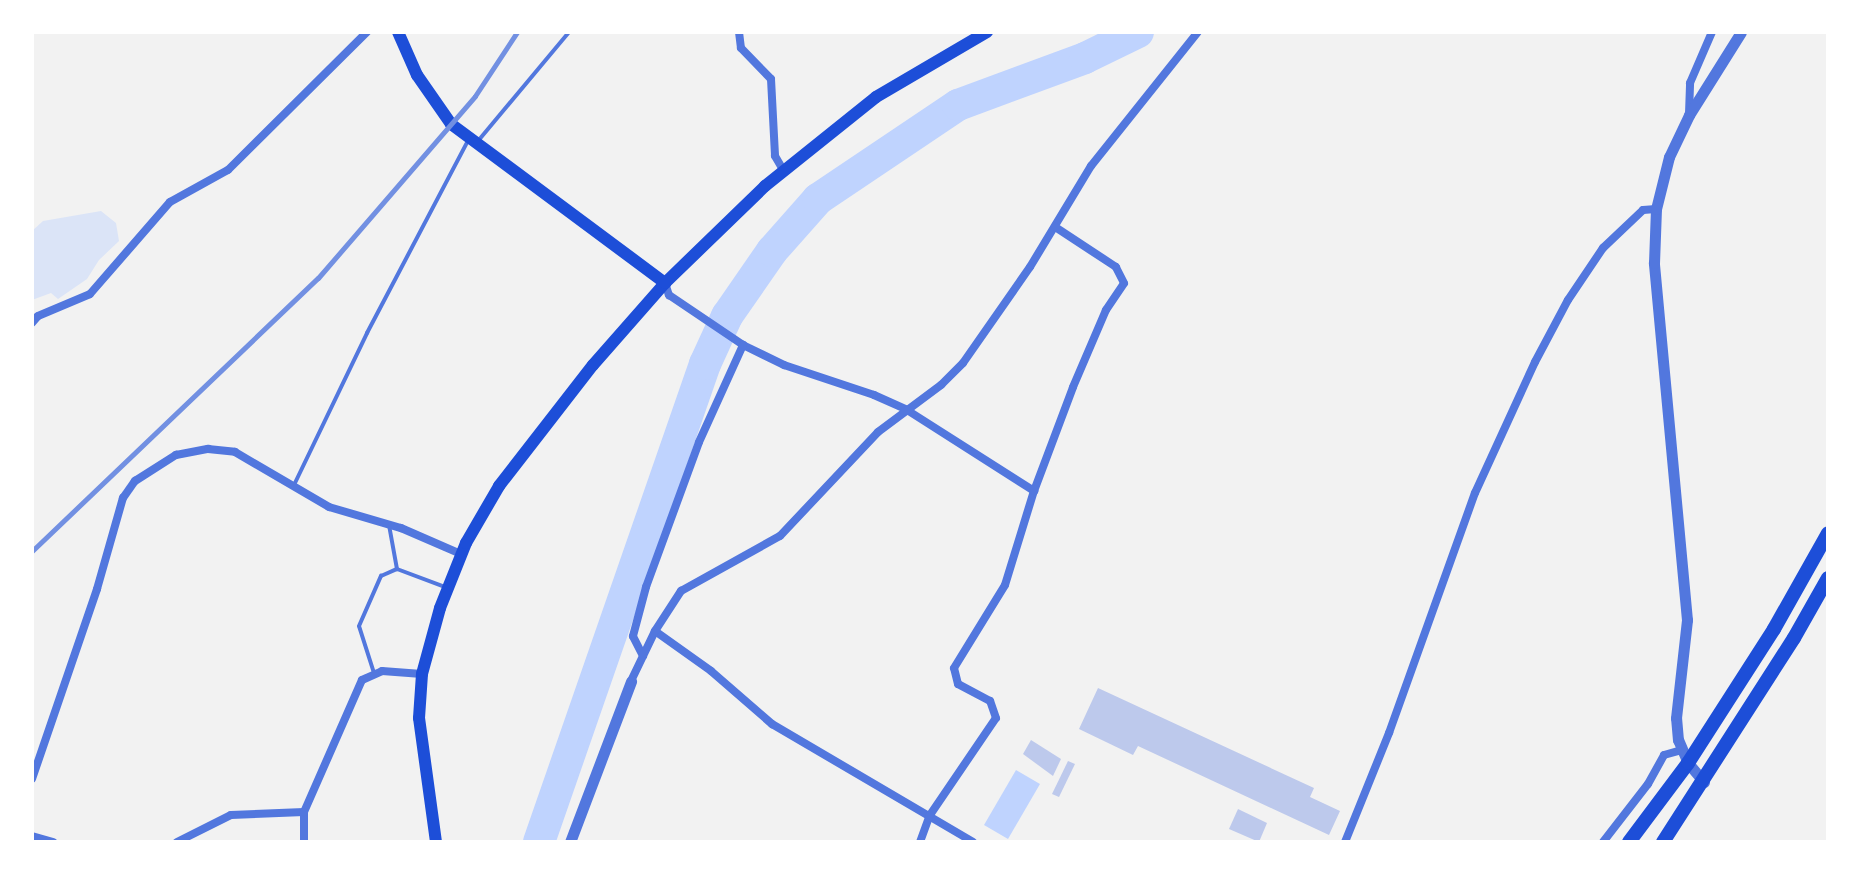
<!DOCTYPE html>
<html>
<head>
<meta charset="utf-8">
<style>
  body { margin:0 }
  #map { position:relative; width:1860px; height:874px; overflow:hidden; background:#f2f2f2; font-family:"Alegreya Sans",sans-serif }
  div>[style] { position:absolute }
  .green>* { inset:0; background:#dbe4f7 }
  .water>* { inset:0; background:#bfd3fe }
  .river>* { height:32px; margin:-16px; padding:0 16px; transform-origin:16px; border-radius:16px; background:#bfd3fe }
  .building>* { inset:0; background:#bdc9ec }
  .service>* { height:4px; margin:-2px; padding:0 2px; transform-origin:2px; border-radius:2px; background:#5277de }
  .minor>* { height:8px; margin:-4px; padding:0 4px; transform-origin:4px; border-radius:4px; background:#5277de }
  .tertiary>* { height:11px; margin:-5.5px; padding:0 5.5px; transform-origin:5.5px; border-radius:5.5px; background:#5277de }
  .secondary>* { height:12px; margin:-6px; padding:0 6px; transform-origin:6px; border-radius:6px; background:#1d4ed8 }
  .trunk>* { height:14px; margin:-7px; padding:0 7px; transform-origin:7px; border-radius:7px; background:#1d4ed8 }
  .rail>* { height:5px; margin:-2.5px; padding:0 2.5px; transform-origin:2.5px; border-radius:2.5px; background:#7290e2 }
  span { translate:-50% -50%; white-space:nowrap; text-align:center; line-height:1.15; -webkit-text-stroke:6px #fff; paint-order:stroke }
  .frame { position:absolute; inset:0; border:34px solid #fff; pointer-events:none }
</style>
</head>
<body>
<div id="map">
  <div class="green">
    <i style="clip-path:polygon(101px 211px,116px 223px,119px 241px,99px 260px,87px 279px,58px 299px,51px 293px,32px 300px,32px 231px,43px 221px)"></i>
  </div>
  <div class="water">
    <i style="clip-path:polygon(1016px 770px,1040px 784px,1008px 839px,984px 825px)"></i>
  </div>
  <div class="river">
    <i style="left:539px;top:842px;width:506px;rotate:-70.85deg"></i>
    <i style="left:705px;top:364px;width:53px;rotate:-65.4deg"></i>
    <i style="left:727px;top:316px;width:79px;rotate:-55.3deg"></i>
    <i style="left:772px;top:251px;width:69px;rotate:-48.5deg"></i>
    <i style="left:818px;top:199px;width:169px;rotate:-33.9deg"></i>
    <i style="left:958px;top:105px;width:135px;rotate:-20.3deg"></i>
    <i style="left:1085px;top:58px;width:59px;rotate:-26.1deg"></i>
  </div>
  <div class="building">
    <i style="clip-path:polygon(1098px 688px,1314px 788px,1310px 797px,1340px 811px,1329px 835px,1138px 746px,1133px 755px,1079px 729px)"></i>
    <i style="clip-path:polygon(1031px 740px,1061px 759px,1053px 776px,1023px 754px)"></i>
    <i style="clip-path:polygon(1068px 761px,1075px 764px,1059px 797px,1052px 794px)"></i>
    <i style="clip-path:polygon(1238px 809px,1267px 823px,1259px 842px,1229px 829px)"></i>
  </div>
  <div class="service">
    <i style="left:478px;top:141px;width:142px;rotate:-50.1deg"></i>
    <i style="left:294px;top:485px;width:169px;rotate:-64.3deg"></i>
    <i style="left:367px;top:333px;width:217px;rotate:-62.3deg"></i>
    <i style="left:389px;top:525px;width:45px;rotate:79.7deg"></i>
    <i style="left:374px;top:673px;width:49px;rotate:-107.7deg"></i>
    <i style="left:359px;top:626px;width:55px;rotate:-66.3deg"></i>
    <i style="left:381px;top:576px;width:17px;rotate:-24deg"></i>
    <i style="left:397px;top:569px;width:51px;rotate:20.6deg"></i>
  </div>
  <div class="minor">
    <i style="left:739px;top:32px;width:16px;rotate:83deg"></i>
    <i style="left:741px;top:48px;width:43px;rotate:45.9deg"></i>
    <i style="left:771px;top:79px;width:77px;rotate:87deg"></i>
    <i style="left:775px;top:156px;width:16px;rotate:60deg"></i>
    <i style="left:1689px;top:114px;width:31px;rotate:-88deg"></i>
    <i style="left:1690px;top:83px;width:56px;rotate:-66.7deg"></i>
    <i style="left:665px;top:283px;width:13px;rotate:72deg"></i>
    <i style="left:669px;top:295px;width:89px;rotate:34deg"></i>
    <i style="left:743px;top:345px;width:46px;rotate:26deg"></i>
    <i style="left:784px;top:365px;width:95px;rotate:18.4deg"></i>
    <i style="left:874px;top:395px;width:36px;rotate:24deg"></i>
    <i style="left:907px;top:410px;width:151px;rotate:32.5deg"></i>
    <i style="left:32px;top:323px;width:9px;rotate:-49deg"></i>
    <i style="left:38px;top:316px;width:56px;rotate:-22.9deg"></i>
    <i style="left:90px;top:294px;width:122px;rotate:-49deg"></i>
    <i style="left:170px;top:202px;width:66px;rotate:-28.9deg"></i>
    <i style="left:228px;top:170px;width:196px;rotate:-44.8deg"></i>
    <i style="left:655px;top:631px;width:69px;rotate:35.5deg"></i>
    <i style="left:711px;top:671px;width:81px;rotate:41deg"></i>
    <i style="left:772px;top:724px;width:233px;rotate:30.4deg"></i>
    <i style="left:643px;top:656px;width:22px;rotate:-117deg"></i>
    <i style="left:633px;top:636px;width:51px;rotate:-75.1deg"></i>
    <i style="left:646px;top:587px;width:154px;rotate:-69.9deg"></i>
    <i style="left:699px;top:442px;width:107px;rotate:-65.6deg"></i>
    <i style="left:631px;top:681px;width:55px;rotate:-64.4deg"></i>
    <i style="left:655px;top:631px;width:48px;rotate:-57deg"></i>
    <i style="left:681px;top:591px;width:113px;rotate:-29.1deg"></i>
    <i style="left:780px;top:536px;width:143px;rotate:-46.7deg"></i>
    <i style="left:878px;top:432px;width:79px;rotate:-36.7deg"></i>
    <i style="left:941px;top:385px;width:31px;rotate:-45deg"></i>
    <i style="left:963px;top:363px;width:117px;rotate:-55.1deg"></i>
    <i style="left:1030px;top:267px;width:118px;rotate:-58.9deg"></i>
    <i style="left:1091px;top:166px;width:171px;rotate:-51.4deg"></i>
    <i style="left:32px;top:779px;width:201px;rotate:-71.1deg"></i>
    <i style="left:97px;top:589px;width:95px;rotate:-74.1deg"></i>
    <i style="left:123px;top:498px;width:21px;rotate:-55deg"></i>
    <i style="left:135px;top:481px;width:49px;rotate:-32.4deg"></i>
    <i style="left:176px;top:455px;width:33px;rotate:-11deg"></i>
    <i style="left:208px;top:449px;width:27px;rotate:6deg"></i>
    <i style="left:235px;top:452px;width:109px;rotate:30.3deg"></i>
    <i style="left:329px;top:507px;width:75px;rotate:16.3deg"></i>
    <i style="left:401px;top:528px;width:65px;rotate:23.4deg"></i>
    <i style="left:32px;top:836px;width:22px;rotate:16deg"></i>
    <i style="left:177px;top:842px;width:60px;rotate:-26.6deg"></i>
    <i style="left:231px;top:815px;width:73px;rotate:-2.4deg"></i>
    <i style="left:304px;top:842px;width:30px;rotate:-90deg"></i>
    <i style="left:304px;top:812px;width:144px;rotate:-66.3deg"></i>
    <i style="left:362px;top:680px;width:22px;rotate:-24deg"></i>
    <i style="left:382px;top:671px;width:40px;rotate:4.3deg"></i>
    <i style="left:920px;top:842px;width:29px;rotate:-70deg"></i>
    <i style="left:930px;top:815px;width:117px;rotate:-55.8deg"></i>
    <i style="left:996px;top:718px;width:18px;rotate:-109deg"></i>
    <i style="left:990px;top:701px;width:36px;rotate:-152deg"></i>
    <i style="left:958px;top:684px;width:16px;rotate:-104deg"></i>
    <i style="left:954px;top:668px;width:97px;rotate:-58.4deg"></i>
    <i style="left:1005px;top:585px;width:98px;rotate:-72.9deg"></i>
    <i style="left:1034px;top:491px;width:111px;rotate:-69.4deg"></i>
    <i style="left:1073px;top:387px;width:84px;rotate:-66.8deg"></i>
    <i style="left:1106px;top:310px;width:32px;rotate:-56deg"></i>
    <i style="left:1124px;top:283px;width:18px;rotate:-117deg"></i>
    <i style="left:1116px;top:267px;width:73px;rotate:-146.7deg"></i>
    <i style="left:1345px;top:842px;width:118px;rotate:-68deg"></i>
    <i style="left:1389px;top:733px;width:255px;rotate:-70.3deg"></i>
    <i style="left:1475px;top:493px;width:144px;rotate:-65.4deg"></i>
    <i style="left:1535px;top:362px;width:70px;rotate:-62deg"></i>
    <i style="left:1568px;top:300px;width:63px;rotate:-56.1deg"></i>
    <i style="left:1603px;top:248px;width:55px;rotate:-43.5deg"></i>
    <i style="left:1643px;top:210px;width:13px;rotate:-4deg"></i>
    <i style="left:1603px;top:842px;width:73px;rotate:-52.2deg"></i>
    <i style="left:1648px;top:784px;width:33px;rotate:-61deg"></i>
    <i style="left:1664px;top:755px;width:18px;rotate:-16deg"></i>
  </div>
  <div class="tertiary">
    <i style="left:1704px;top:782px;width:25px;rotate:-130deg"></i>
    <i style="left:1688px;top:763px;width:25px;rotate:-113deg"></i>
    <i style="left:1678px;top:740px;width:22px;rotate:-95deg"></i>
    <i style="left:1676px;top:718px;width:99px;rotate:-83.6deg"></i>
    <i style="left:1687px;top:620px;width:359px;rotate:-95.3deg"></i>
    <i style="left:1654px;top:263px;width:54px;rotate:-87.9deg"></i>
    <i style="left:1656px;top:209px;width:54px;rotate:-76deg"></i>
    <i style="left:1669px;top:157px;width:47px;rotate:-64.5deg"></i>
    <i style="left:1689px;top:115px;width:98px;rotate:-57.9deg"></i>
    <i style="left:570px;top:842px;width:172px;rotate:-69.2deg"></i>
  </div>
  <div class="secondary">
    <i style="left:398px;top:32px;width:47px;rotate:66.2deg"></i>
    <i style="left:417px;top:75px;width:60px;rotate:55.2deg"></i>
    <i style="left:451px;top:124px;width:267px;rotate:36.6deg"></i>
    <i style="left:436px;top:842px;width:125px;rotate:-97.8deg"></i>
    <i style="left:419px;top:718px;width:44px;rotate:-86.1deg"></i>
    <i style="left:422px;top:674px;width:68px;rotate:-74.7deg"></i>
    <i style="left:440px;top:608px;width:70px;rotate:-68.2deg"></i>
    <i style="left:466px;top:543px;width:66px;rotate:-59.9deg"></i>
    <i style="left:499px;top:486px;width:153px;rotate:-52.2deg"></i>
    <i style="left:593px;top:365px;width:109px;rotate:-48.7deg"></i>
    <i style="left:665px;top:283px;width:139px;rotate:-44.1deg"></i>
    <i style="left:765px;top:186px;width:142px;rotate:-38.7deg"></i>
    <i style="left:876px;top:97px;width:129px;rotate:-30.4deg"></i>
  </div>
  <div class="trunk">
    <i style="left:1629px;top:842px;width:99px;rotate:-53.2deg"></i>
    <i style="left:1688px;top:763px;width:159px;rotate:-57.3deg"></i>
    <i style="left:1774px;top:629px;width:110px;rotate:-60.6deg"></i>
    <i style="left:1663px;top:842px;width:242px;rotate:-57.3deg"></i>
    <i style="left:1794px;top:638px;width:69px;rotate:-60.5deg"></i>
  </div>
  <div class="rail">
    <i style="left:32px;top:551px;width:395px;rotate:-43.7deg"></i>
    <i style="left:318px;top:278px;width:240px;rotate:-49.2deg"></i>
    <i style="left:475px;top:96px;width:77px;rotate:-56.7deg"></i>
  </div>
  <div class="frame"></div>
</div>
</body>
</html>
